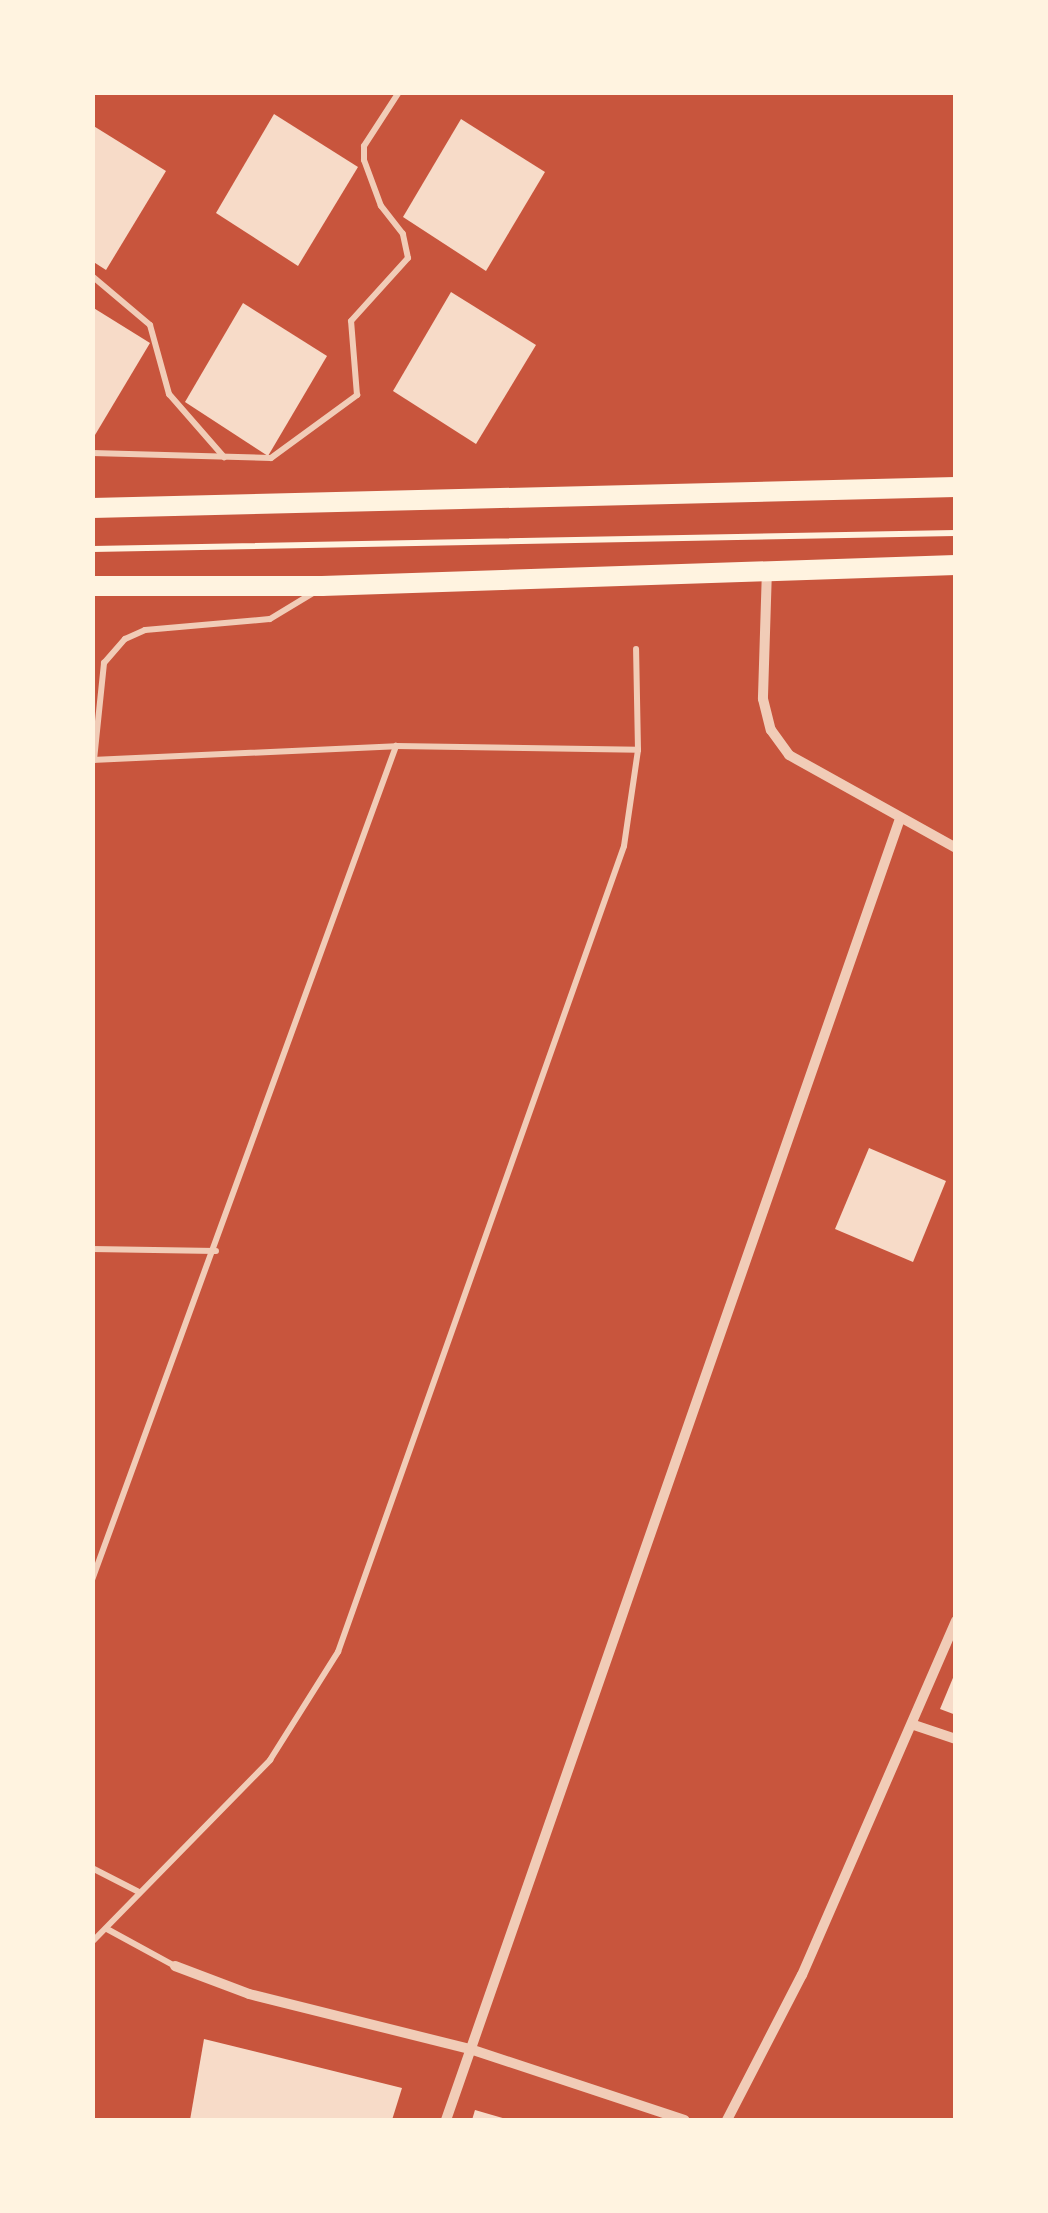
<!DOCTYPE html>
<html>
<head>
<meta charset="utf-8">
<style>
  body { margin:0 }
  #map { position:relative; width:1048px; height:2213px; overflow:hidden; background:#c8553d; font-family:"Libre Baskerville",serif }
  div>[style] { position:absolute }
  .building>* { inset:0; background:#f7dbc8 }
  .path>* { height:6px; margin:-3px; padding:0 3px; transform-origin:3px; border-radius:3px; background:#fff3e0 }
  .service>* { height:6px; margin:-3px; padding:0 3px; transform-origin:3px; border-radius:3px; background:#f1ccb7 }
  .minor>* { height:10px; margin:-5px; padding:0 5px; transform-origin:5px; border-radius:5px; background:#f1ccb7 }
  .secondary>* { height:20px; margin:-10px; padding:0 10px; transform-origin:10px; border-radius:10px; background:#fff3e0 }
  span { translate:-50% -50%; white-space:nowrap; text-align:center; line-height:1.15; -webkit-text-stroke:10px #fff3e0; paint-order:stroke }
  .frame { position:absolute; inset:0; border:95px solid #fff3e0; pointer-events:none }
</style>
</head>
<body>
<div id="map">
  <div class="building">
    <i style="clip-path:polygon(274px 114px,358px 167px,298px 266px,216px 213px)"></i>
    <i style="clip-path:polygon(461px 119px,545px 172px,486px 271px,403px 217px)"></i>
    <i style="clip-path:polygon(92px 125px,166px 171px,106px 270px,92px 261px)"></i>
    <i style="clip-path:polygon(451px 292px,536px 345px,476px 444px,393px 391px)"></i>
    <i style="clip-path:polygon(243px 303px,327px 356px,268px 456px,185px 402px)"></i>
    <i style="clip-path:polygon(92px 307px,150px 343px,92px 440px)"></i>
    <i style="clip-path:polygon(869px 1148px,946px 1181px,913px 1262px,835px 1229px)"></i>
    <i style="clip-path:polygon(955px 1673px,956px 1673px,956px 1715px,940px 1709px)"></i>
    <i style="clip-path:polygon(204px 2039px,402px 2088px,392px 2120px,190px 2120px)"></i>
    <i style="clip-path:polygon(475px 2110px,506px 2119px,506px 2120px,472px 2120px)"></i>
  </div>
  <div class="path">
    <i style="left:92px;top:549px;width:864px;rotate:-1.06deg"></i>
  </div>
  <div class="service">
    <i style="left:92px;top:276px;width:76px;rotate:40.2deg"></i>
    <i style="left:150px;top:325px;width:72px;rotate:74.6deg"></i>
    <i style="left:169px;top:394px;width:84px;rotate:48.9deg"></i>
    <i style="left:92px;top:453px;width:179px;rotate:1.6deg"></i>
    <i style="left:271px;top:458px;width:107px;rotate:-36.2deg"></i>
    <i style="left:357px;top:395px;width:74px;rotate:-94.6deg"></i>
    <i style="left:351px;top:321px;width:85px;rotate:-47.9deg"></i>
    <i style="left:408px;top:258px;width:25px;rotate:-102deg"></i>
    <i style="left:403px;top:234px;width:36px;rotate:-128deg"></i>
    <i style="left:381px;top:206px;width:49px;rotate:-110.3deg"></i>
    <i style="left:364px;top:160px;width:14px;rotate:-90deg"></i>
    <i style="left:364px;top:146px;width:64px;rotate:-57.1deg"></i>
    <i style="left:92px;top:760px;width:304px;rotate:-2.6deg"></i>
    <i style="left:396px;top:746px;width:242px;rotate:0.9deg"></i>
    <i style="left:94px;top:760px;width:98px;rotate:-84.1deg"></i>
    <i style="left:104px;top:663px;width:32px;rotate:-49deg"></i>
    <i style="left:125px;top:639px;width:22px;rotate:-24deg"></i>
    <i style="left:145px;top:630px;width:125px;rotate:-5deg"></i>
    <i style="left:270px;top:619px;width:50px;rotate:-31.2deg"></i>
    <i style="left:92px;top:1249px;width:124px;rotate:0.9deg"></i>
    <i style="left:92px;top:1580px;width:888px;rotate:-69.97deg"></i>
    <i style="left:92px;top:1868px;width:51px;rotate:27.1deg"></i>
    <i style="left:107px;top:1929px;width:77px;rotate:28.6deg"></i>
    <i style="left:92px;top:1942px;width:255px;rotate:-45.6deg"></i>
    <i style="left:270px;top:1760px;width:128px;rotate:-57.8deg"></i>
    <i style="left:338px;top:1652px;width:855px;rotate:-70.46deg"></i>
    <i style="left:624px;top:846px;width:97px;rotate:-81.7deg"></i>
    <i style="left:638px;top:750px;width:101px;rotate:-91.1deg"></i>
  </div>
  <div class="minor">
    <i style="left:767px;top:569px;width:130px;rotate:91.8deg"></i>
    <i style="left:763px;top:699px;width:32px;rotate:76deg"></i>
    <i style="left:771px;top:730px;width:31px;rotate:54deg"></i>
    <i style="left:789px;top:755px;width:191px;rotate:29.1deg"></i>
    <i style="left:914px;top:1725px;width:44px;rotate:18.4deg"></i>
    <i style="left:175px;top:1966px;width:79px;rotate:20.7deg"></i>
    <i style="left:249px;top:1994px;width:228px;rotate:14deg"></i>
    <i style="left:470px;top:2049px;width:226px;rotate:18.3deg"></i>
    <i style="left:446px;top:2120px;width:1376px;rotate:-70.77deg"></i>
    <i style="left:727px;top:2120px;width:163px;rotate:-62.7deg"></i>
    <i style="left:802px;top:1975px;width:386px;rotate:-66.5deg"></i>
  </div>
  <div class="secondary">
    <i style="left:92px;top:508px;width:864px;rotate:-1.39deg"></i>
    <i style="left:92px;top:586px;width:230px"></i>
    <i style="left:322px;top:586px;width:634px;rotate:-1.9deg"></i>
  </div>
  <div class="frame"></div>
</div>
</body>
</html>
